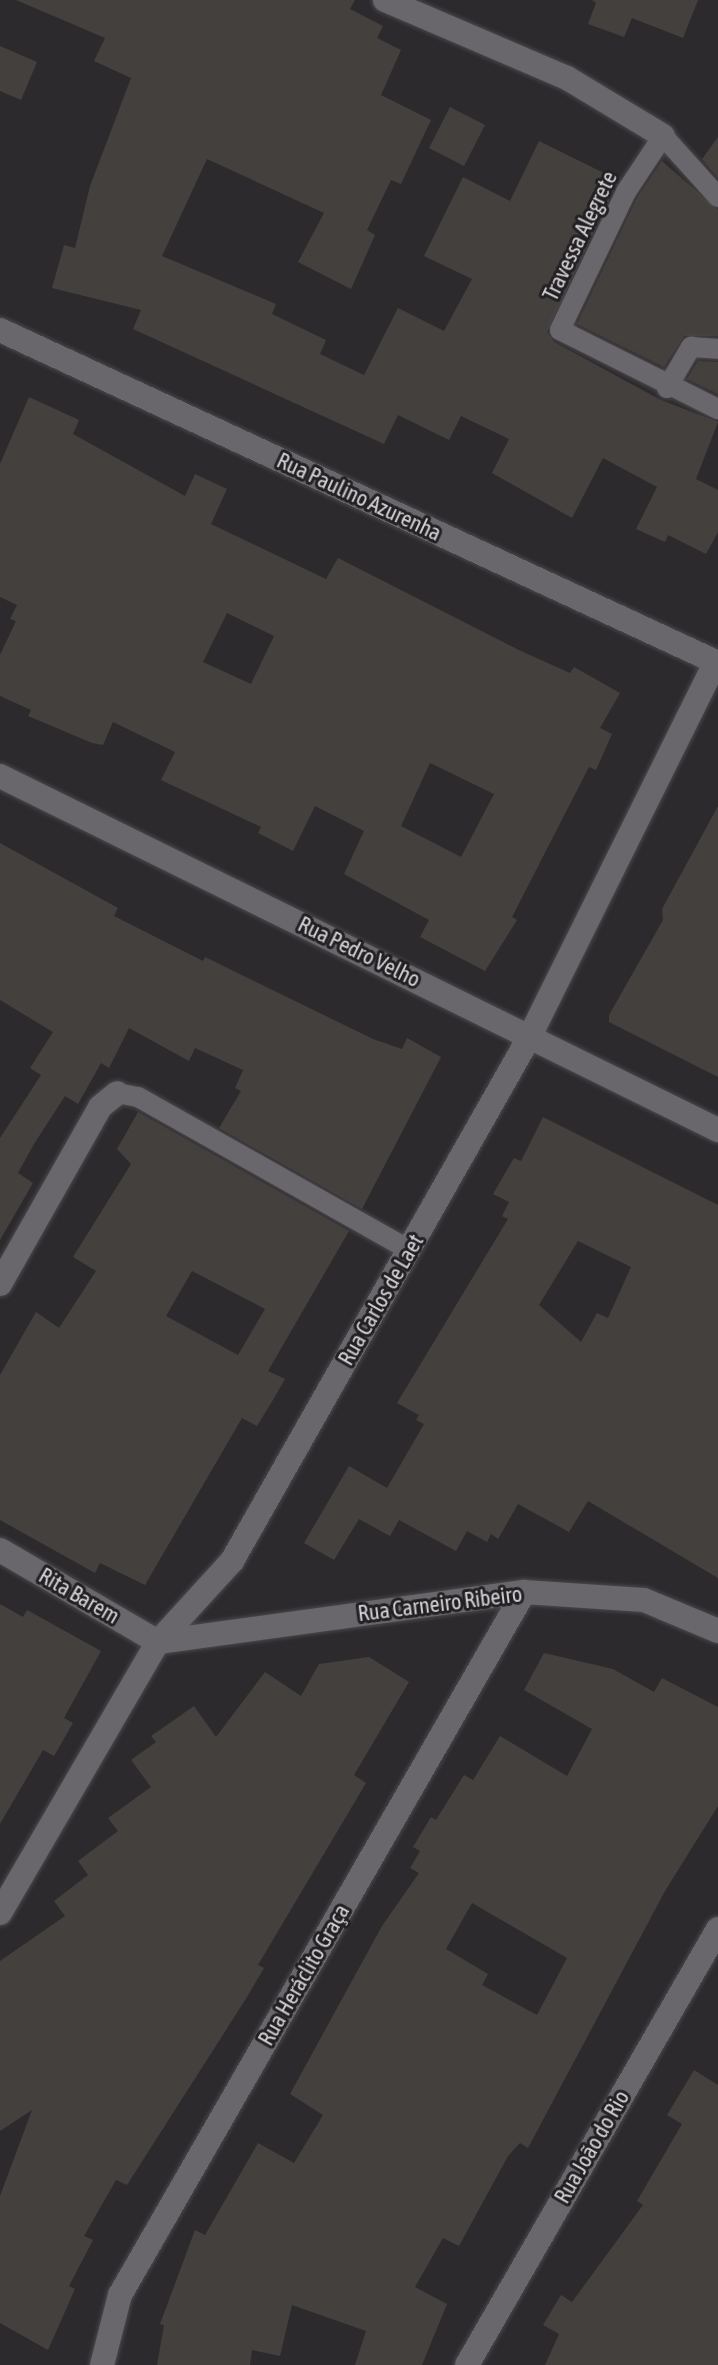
<!DOCTYPE html>
<html>
<head>
<meta charset="utf-8">
<style>
  body { margin:0 }
  #map { position:relative; width:718px; height:2365px; overflow:hidden; background:#2c2a2d; font-family:"Asap Condensed",sans-serif }
  div>[style] { position:absolute }
  .building>* { inset:0; background:#44403d }
  .roads { filter:drop-shadow(0 0 2px #4a484c) drop-shadow(0 0 2px #4a484c) }
  .service>* { height:20px; margin:-10px; padding:0 10px; transform-origin:10px; border-radius:10px; background:#69676b }
  .minor>* { height:24px; margin:-12px; padding:0 12px; transform-origin:12px; border-radius:12px; background:#69676b }
  .tertiary>* { height:24px; margin:-12px; padding:0 12px; transform-origin:12px; border-radius:12px; background:#69676b }
  span { translate:-50% -50%; white-space:nowrap; text-align:center; line-height:1.15; -webkit-text-stroke:6px #222023; paint-order:stroke }
  .street-label { font-size:22px; color:#d5d3d6 }
</style>
</head>
<body>
<div id="map">
  <div class="building">
    <i style="clip-path:polygon(16px 0,355px 0,350px 9px,383px 26px,377px 38px,401px 50px,381px 95px,431px 120px,401px 184px,391px 180px,367px 230px,375px 235px,351px 289px,298px 262px,324px 213px,207px 159px,162px 256px,276px 304px,272px 314px,326px 340px,320px 354px,364px 375px,398px 308px,444px 331px,472px 279px,424px 256px,463px 177px,510px 201px,539px 141px,618px 180px,547px 332px,554px 342px,661px 400px,718px 422px,696px 479px,718px 490px,718px 532px,706px 554px,668px 535px,665px 542px,636px 529px,657px 487px,603px 458px,572px 518px,492px 473px,509px 439px,461px 416px,449px 440px,398px 415px,384px 444px,133px 329px,141px 310px,52px 288px,64px 245px,75px 248px,90px 186px,131px 78px,94px 61px,105px 38px)"></i>
    <i style="clip-path:polygon(592px 0,698px 0,683px 38px,632px 18px,624px 37px,588px 24px,596px 3px)"></i>
    <i style="clip-path:polygon(0 46px,37px 62px,21px 100px,0 91px)"></i>
    <i style="clip-path:polygon(450px 107px,485px 125px,464px 166px,429px 148px)"></i>
    <i style="clip-path:polygon(718px 137px,718px 178px,702px 159px)"></i>
    <i style="clip-path:polygon(662px 161px,718px 210px,718px 336px,684px 336px,664px 367px,577px 324px,637px 198px)"></i>
    <i style="clip-path:polygon(698px 361px,718px 362px,718px 394px,687px 379px)"></i>
    <i style="clip-path:polygon(evenodd,29px 397px,79px 420px,73px 434px,185px 496px,195px 474px,227px 489px,211px 524px,326px 579px,338px 558px,521px 651px,570px 673px,574px 667px,620px 693px,600px 728px,612px 734px,596px 770px,589px 767px,512px 917px,517px 920px,485px 971px,420px 937px,429px 920px,344px 874px,364px 831px,315px 806px,293px 851px,258px 833px,261px 827px,161px 780px,175px 752px,113px 722px,103px 745px,92px 743px,28px 716px,31px 710px,0 696px,0 655px,16px 621px,10px 619px,17px 605px,0 597px,0 464px,29px 397px,227px 613px,274px 636px,251px 684px,203px 662px,227px 613px,29px 397px,430px 763px,494px 794px,461px 857px,401px 826px,430px 763px)"></i>
    <i style="clip-path:polygon(718px 806px,718px 1077px,609px 1022px,609px 1015px,663px 920px,662px 909px)"></i>
    <i style="clip-path:polygon(0 843px,118px 908px,114px 916px,203px 961px,205px 957px,373px 1039px,402px 1049px,407px 1038px,441px 1057px,362px 1209px,219px 1128px,241px 1091px,235px 1088px,243px 1070px,195px 1048px,189px 1061px,129px 1028px,109px 1068px,101px 1063px,78px 1104px,65px 1096px,34px 1144px,18px 1173px,33px 1183px,0 1240px,0 1138px,41px 1075px,30px 1068px,53px 1032px,0 1000px)"></i>
    <i style="clip-path:polygon(evenodd,138px 1112px,349px 1231px,268px 1371px,285px 1379px,273px 1400px,257px 1426px,242px 1418px,145px 1585px,100px 1563px,95px 1573px,0 1520px,0 1375px,36px 1312px,59px 1328px,96px 1271px,73px 1257px,131px 1164px,117px 1149px,138px 1112px,192px 1271px,265px 1309px,238px 1355px,166px 1316px,192px 1271px)"></i>
    <i style="clip-path:polygon(evenodd,543px 1117px,718px 1205px,718px 1578px,588px 1501px,569px 1532px,518px 1504px,498px 1539px,491px 1534px,487px 1542px,467px 1531px,456px 1551px,399px 1520px,390px 1536px,359px 1519px,334px 1560px,304px 1543px,349px 1466px,387px 1488px,424px 1424px,416px 1420px,419px 1415px,397px 1403px,508px 1219px,502px 1216px,509px 1202px,493px 1194px,514px 1158px,521px 1161px,543px 1117px,578px 1241px,631px 1267px,608px 1318px,597px 1313px,581px 1342px,539px 1305px,578px 1241px)"></i>
    <i style="clip-path:polygon(0 1604px,23px 1617px,27px 1610px,101px 1651px,64px 1718px,73px 1723px,54px 1756px,43px 1750px,0 1824px)"></i>
    <i style="clip-path:polygon(evenodd,544px 1653px,613px 1669px,654px 1692px,662px 1678px,718px 1707px,718px 1806px,665px 1891px,528px 2148px,520px 2143px,508px 2156px,459px 2246px,443px 2238px,415px 2287px,447px 2304px,422px 2365px,355px 2365px,366px 2331px,292px 2305px,280px 2356px,252px 2350px,250px 2365px,157px 2365px,164px 2325px,160px 2324px,195px 2230px,205px 2235px,258px 2143px,294px 2163px,323px 2115px,290px 2094px,382px 1926px,419px 1873px,410px 1868px,420px 1851px,413px 1847px,431px 1817px,436px 1820px,464px 1775px,473px 1780px,500px 1736px,567px 1776px,592px 1729px,524px 1690px,544px 1653px,472px 1903px,567px 1958px,537px 2015px,482px 1985px,488px 1974px,446px 1949px,472px 1903px)"></i>
    <i style="clip-path:polygon(369px 1657px,409px 1682px,354px 1775px,366px 1783px,258px 1965px,264px 1968px,247px 1997px,127px 2185px,116px 2180px,84px 2236px,93px 2240px,69px 2286px,75px 2289px,48px 2350px,0 2323px,0 2196px,32px 2110px,0 2131px,0 1961px,65px 1916px,54px 1901px,88px 1875px,78px 1861px,118px 1831px,108px 1818px,151px 1787px,131px 1760px,156px 1742px,151px 1736px,194px 1706px,216px 1737px,265px 1672px,301px 1696px,319px 1664px)"></i>
    <i style="clip-path:polygon(694px 2070px,718px 2085px,718px 2365px,545px 2365px,559px 2334px,543px 2325px,561px 2295px,572px 2302px,643px 2205px,637px 2201px,682px 2124px,667px 2115px)"></i>
  </div>
  <div class="roads">
    <div class="service">
      <i style="left:718px;top:197px;width:82px;rotate:-132deg"></i>
      <i style="left:663px;top:136px;width:67px;rotate:123.5deg"></i>
      <i style="left:626px;top:192px;width:153px;rotate:115.6deg"></i>
      <i style="left:560px;top:330px;width:177px;rotate:26.6deg"></i>
      <i style="left:667px;top:388px;width:48px;rotate:-59.7deg"></i>
      <i style="left:691px;top:347px;width:27px;rotate:4deg"></i>
      <i style="left:117px;top:1093px;width:21px;rotate:11deg"></i>
      <i style="left:138px;top:1097px;width:311px;rotate:29.4deg"></i>
    </div>
    <div class="minor">
      <i style="left:385px;top:0;width:198px;rotate:23.2deg"></i>
      <i style="left:567px;top:78px;width:112px;rotate:31.1deg"></i>
      <i style="left:0;top:1284px;width:203px;rotate:-60.5deg"></i>
      <i style="left:100px;top:1107px;width:22px;rotate:-39deg"></i>
      <i style="left:0;top:1550px;width:183px;rotate:30.2deg"></i>
      <i style="left:158px;top:1642px;width:369px;rotate:-7.8deg"></i>
      <i style="left:524px;top:1592px;width:120px;rotate:3.8deg"></i>
      <i style="left:644px;top:1600px;width:80px;rotate:22.7deg"></i>
      <i style="left:0;top:1913px;width:314px;rotate:-59.8deg"></i>
      <i style="left:158px;top:1642px;width:110px;rotate:-47.6deg"></i>
      <i style="left:232px;top:1561px;width:604px;rotate:-60.42deg"></i>
      <i style="left:530px;top:1036px;width:418px;rotate:-63.6deg"></i>
      <i style="left:102px;top:2365px;width:72px;rotate:-75.6deg"></i>
      <i style="left:120px;top:2295px;width:811px;rotate:-60.11deg"></i>
    </div>
    <div class="tertiary">
      <i style="left:0;top:330px;width:791px;rotate:24.88deg"></i>
      <i style="left:0;top:776px;width:801px;rotate:26.24deg"></i>
      <i style="left:467px;top:2365px;width:503px;rotate:-60.07deg"></i>
    </div>
  </div>
  <div class="street-label">
    <span style="left:580px;top:236px;rotate:-64deg">Travessa Alegrete</span>
    <span style="left:359px;top:497px;rotate:25deg">Rua Paulino Azurenha</span>
    <span style="left:359px;top:952px;rotate:26deg">Rua Pedro Velho</span>
    <span style="left:381px;top:1300px;rotate:-60deg">Rua Carlos de Laet</span>
    <span style="left:79px;top:1596px;rotate:30deg">Rita Barem</span>
    <span style="left:440px;top:1604px;rotate:-7deg">Rua Carneiro Ribeiro</span>
    <span style="left:304px;top:1975px;rotate:-60deg">Rua Heráclito Graça</span>
    <span style="left:592px;top:2147px;rotate:-60deg">Rua João do Rio</span>
  </div>
</div>
</body>
</html>
